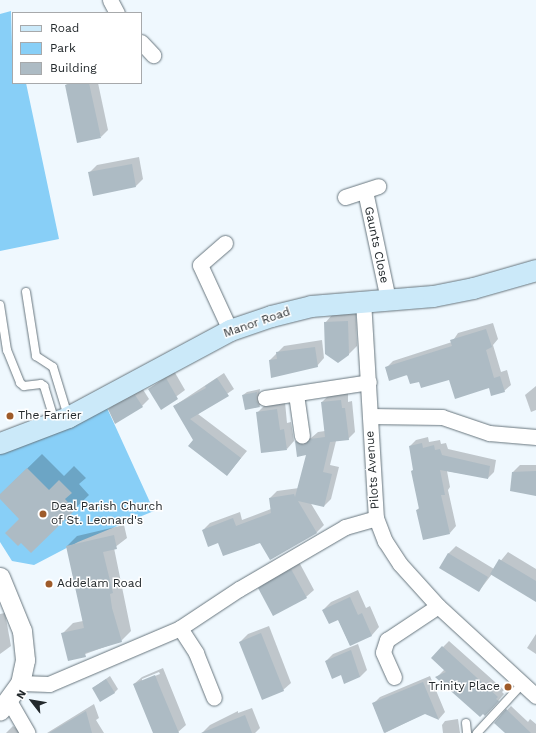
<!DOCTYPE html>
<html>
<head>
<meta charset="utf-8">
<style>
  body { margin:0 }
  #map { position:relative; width:536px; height:733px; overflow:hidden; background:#eff8fe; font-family:"Work Sans",sans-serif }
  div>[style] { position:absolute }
  .green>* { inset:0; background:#88cff7 }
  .shadow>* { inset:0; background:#0003 }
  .building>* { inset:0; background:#adbbc4 }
  .roads { filter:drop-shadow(0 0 1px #68767e) drop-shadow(0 0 1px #68767e) }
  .service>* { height:8px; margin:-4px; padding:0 4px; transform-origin:4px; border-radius:4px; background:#fff }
  .minor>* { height:15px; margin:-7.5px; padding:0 7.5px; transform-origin:7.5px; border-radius:7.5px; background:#fff }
  .tertiary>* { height:19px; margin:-9.5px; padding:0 9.5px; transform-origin:9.5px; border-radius:9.5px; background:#fff }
  .secondary>* { height:21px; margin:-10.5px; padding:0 10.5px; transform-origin:10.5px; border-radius:10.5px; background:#cbe9f9 }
  .dots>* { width:11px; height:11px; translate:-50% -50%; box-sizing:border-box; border:2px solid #fff; border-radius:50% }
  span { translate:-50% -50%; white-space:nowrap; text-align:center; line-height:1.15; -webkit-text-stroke:3px #fff; paint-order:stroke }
  .street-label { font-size:12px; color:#23292c }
  .poi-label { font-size:12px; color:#23292c }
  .left { translate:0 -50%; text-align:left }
  .right { translate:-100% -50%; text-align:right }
  .legend { position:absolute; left:12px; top:12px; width:130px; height:72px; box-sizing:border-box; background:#fff; border:1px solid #a7a9ab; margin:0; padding:5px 7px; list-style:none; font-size:12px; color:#23292c }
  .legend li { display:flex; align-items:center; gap:8px; height:20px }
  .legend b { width:20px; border:1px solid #a7a9ab }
  .north { position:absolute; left:12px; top:681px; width:40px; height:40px; -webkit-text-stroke:3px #fff; paint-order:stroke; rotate:301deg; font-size:11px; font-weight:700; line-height:16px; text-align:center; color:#23292c }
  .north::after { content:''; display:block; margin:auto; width:14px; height:18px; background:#23292c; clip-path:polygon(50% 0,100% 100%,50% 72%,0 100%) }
</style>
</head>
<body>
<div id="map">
  <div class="green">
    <i style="clip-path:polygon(11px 11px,13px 83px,26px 83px,59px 239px,0 251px,0 14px)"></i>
    <i style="clip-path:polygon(107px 408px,154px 511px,78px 542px,34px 565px,12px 561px,0 542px,0 452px)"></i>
  </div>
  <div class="shadow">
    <i style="clip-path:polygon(68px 83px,98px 83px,108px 130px,101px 137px,66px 85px)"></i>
    <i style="clip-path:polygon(139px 157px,143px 179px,136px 186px,89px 173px,97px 165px)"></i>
    <i style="clip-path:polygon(356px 313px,357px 346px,349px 354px,325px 323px,332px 315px)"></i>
    <i style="clip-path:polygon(493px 323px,498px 339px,493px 345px,501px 372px,507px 370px,511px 385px,504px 391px,450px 379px,420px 380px,386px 368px,393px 361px,452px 342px,458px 333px)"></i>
    <i style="clip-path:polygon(322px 340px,324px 358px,317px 366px,270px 360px,284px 346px)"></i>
    <i style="clip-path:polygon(174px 371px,185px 390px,161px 408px,149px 389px)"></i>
    <i style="clip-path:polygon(224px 373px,234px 389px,198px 414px,247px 451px,227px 475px,194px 440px,174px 406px)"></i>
    <i style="clip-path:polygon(536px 386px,536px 410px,531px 412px,525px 395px)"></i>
    <i style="clip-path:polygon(142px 388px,149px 399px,142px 406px,109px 409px,116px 402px)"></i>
    <i style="clip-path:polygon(260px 389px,259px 396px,263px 403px,259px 406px,243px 395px,247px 392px)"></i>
    <i style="clip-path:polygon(348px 393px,348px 402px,352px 401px,355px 432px,348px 439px,336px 441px,330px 465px,339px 467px,331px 499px,324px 506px,310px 502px,324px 525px,317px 532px,271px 559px,261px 542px,219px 542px,203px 530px,210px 523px,240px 512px,242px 520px,271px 509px,270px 498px,277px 491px,299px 488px,307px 454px,296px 442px,303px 435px,311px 438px,318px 432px,325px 431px,322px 402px,329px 395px)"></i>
    <i style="clip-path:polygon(285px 402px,287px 423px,291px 422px,294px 441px,287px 449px,257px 413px,265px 405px)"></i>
    <i style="clip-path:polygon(428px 437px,429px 442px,440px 440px,441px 444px,446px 443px,448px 449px,496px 460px,494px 472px,488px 478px,447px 471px,450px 487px,448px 490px,456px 526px,450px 533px,417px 510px,420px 507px,410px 446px,416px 440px)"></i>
    <i style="clip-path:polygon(42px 454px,64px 476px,74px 466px,86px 478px,79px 484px,89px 495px,31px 551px,21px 541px,20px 519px,0 495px)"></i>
    <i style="clip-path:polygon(520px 465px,536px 465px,536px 495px,513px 472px)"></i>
    <i style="clip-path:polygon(124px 525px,127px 538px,114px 548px,131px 631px,121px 641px,69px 660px,63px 633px,73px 623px,83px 621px,67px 546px,77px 536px)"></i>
    <i style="clip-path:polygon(456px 546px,494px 569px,508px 552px,536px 569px,536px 600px,492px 574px,479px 591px,448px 554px)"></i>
    <i style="clip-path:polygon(299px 562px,314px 590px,306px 597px,259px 588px,267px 581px)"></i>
    <i style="clip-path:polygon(358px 590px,366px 608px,370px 606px,379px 627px,372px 635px,350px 645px,338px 619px,323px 610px,331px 602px)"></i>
    <i style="clip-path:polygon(5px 613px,11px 646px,0 654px,0 614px)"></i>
    <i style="clip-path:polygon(269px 626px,291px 683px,283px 690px,240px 642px,248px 634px)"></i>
    <i style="clip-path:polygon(536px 634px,536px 654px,527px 648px)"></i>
    <i style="clip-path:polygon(449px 641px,504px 690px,502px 692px,504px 694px,492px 708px,437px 677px,445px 669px,443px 647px)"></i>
    <i style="clip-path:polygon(358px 644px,367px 670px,360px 677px,341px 674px,326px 661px,333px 654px)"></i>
    <i style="clip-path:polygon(evenodd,163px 668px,186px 725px,177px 733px,154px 733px,134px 684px,142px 677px,163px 668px,159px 672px,160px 674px,142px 681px,142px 679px,159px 672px)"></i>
    <i style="clip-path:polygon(110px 676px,118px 689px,114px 693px,93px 688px)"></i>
    <i style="clip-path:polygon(430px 676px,445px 712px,439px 719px,425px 713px,385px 733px,373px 704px,380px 697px)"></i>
    <i style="clip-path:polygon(94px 704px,99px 718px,96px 720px,104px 733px,47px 733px)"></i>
    <i style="clip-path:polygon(511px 706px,528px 722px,530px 719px,536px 724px,536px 733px,506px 733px,495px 723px)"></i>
    <i style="clip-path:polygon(252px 708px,260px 728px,255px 733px,202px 733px,210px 725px,238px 711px,238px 713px)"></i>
    <i style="clip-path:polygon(458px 719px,460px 733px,443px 733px,442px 725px,445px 721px)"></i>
    <i style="clip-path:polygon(13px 726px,22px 733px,6px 733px)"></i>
  </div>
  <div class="building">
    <i style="clip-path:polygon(73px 83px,89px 83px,101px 138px,77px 143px,65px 85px)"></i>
    <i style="clip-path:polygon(132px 164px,136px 187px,93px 196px,88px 172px)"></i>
    <i style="clip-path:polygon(348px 321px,349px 355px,338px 363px,325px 354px,324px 322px)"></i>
    <i style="clip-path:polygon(486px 329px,492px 347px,486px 350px,494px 378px,500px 376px,505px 392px,491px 396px,489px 388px,455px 399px,449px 380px,421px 388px,419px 382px,410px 384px,407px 375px,389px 381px,385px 367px,452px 346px,450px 340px)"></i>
    <i style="clip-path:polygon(315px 347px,318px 367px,271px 378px,269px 360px,277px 359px,276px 352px)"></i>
    <i style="clip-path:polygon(166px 378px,178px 399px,161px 410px,148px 389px)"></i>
    <i style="clip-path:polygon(217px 378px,229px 396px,190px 419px,241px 458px,227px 476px,188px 446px,193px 440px,173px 406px,206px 388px,205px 386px)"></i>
    <i style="clip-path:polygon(257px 392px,256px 400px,260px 407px,245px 410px,242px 395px)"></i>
    <i style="clip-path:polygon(135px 395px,143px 407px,115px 424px,108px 409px)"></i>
    <i style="clip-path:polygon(341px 400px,342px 408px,345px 408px,349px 440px,330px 442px,323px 472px,332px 474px,324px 507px,298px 501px,317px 533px,270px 560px,260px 543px,223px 556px,218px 543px,208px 547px,202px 530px,233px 518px,236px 526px,271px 513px,269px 498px,294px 494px,295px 497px,306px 455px,297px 457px,295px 441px,304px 445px,310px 439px,325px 437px,321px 402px)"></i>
    <i style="clip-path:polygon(277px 409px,280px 430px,284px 429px,287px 450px,261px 453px,256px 412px)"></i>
    <i style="clip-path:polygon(422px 443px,423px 448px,434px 445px,435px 450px,440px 449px,442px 455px,490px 466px,488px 479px,440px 470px,445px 495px,441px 495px,450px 534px,423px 540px,416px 510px,419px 509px,411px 471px,413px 470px,409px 446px)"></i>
    <i style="clip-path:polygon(27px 468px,49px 490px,59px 480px,72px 493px,65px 499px,75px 510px,31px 553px,21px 543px,18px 546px,5px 533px,19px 519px,0 499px,0 494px)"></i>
    <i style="clip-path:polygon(536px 471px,536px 496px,510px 491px,512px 472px)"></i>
    <i style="clip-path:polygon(114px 535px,117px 549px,103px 552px,113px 593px,110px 594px,112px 608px,122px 642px,85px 653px,86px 657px,68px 661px,61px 633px,84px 628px,66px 546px)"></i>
    <i style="clip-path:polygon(448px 553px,488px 577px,479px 592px,439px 568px)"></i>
    <i style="clip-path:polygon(499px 559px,536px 581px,536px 602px,490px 574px)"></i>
    <i style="clip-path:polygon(291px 569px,307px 598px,273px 616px,258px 588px)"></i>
    <i style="clip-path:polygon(350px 597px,358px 615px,362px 613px,372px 636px,350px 646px,338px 620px,329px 624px,322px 610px)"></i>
    <i style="clip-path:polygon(261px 633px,284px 691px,262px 700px,239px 642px)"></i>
    <i style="clip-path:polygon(442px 646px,498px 697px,496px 699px,499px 701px,485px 716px,483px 714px,480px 717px,435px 677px,446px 672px,431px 658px)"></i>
    <i style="clip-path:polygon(351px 650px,360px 677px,344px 684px,341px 675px,332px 679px,325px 661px)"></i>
    <i style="clip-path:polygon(155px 675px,161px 690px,179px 733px,153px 733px,133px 684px)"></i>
    <i style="clip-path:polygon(106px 679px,115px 693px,100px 702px,92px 688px)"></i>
    <i style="clip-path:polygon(423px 682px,439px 720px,425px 714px,384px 733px,372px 703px)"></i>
    <i style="clip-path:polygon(506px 709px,531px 733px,505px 733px,494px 723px)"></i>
    <i style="clip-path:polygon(86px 711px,92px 733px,49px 733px)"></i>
    <i style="clip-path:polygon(245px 715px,252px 733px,201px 733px)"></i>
  </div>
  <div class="roads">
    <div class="service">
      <i style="left:26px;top:292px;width:65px;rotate:81.1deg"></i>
      <i style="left:36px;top:356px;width:20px;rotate:33deg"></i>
      <i style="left:53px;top:367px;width:51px;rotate:73deg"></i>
      <i style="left:0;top:305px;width:46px;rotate:81.2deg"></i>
      <i style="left:7px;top:350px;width:35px;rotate:68deg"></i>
      <i style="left:20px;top:383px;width:5px;rotate:37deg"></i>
      <i style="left:24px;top:386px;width:17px;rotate:-7deg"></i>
      <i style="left:41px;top:384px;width:4px;rotate:34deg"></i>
      <i style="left:44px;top:386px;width:38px;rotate:73deg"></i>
      <i style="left:466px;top:723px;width:10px;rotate:84deg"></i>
      <i style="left:477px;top:733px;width:67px;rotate:-47.4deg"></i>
    </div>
    <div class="minor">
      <i style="left:110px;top:0;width:15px;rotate:62deg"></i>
      <i style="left:141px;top:42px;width:18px;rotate:47deg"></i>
      <i style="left:365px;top:191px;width:110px;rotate:78deg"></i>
      <i style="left:345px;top:197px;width:35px;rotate:-18deg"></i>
      <i style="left:225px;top:243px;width:33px;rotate:139deg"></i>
      <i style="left:200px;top:265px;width:72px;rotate:65.2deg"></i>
      <i style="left:363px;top:300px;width:218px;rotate:86.6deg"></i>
      <i style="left:376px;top:518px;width:25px;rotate:69deg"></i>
      <i style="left:385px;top:541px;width:27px;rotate:57deg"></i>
      <i style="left:400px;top:564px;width:57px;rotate:47.9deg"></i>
      <i style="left:438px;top:606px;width:133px;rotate:42.6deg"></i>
      <i style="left:296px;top:394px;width:42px;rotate:81.9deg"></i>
      <i style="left:265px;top:398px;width:105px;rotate:-8.7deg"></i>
      <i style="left:370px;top:416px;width:72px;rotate:0.8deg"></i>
      <i style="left:442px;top:417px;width:50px;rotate:18.8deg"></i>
      <i style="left:489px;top:433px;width:47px;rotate:4.9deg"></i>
      <i style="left:180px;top:628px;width:30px;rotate:57deg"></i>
      <i style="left:196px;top:653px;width:48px;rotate:68.2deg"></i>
      <i style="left:394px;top:677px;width:27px;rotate:-114deg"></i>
      <i style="left:383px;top:652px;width:13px;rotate:-72deg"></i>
      <i style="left:387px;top:640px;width:61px;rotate:-33.7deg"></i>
      <i style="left:20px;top:683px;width:29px;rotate:2deg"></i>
      <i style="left:49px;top:684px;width:142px;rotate:-23.1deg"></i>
      <i style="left:180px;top:628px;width:71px;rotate:-33.5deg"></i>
      <i style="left:239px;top:589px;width:123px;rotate:-30.3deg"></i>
      <i style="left:345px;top:527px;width:32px;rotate:-16deg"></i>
      <i style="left:8px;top:699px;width:39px;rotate:60deg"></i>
    </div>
    <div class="tertiary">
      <i style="left:0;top:577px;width:58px;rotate:67.8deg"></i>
      <i style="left:22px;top:631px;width:29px;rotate:84deg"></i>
      <i style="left:25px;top:660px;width:24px;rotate:102deg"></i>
      <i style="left:20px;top:683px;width:34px;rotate:126deg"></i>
    </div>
    <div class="secondary">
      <i style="left:0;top:443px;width:73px;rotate:-20.9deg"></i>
      <i style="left:68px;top:417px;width:184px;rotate:-28.2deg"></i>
      <i style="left:230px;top:330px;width:43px;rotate:-18.9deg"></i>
      <i style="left:271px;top:316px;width:41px;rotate:-14deg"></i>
      <i style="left:311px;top:306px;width:122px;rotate:-4.7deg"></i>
      <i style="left:433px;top:296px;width:41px;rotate:-11.3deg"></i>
      <i style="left:473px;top:288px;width:66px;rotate:-15.9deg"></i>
    </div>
  </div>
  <div class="dots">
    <i style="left:10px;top:416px;background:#9e5b2a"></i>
    <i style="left:43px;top:514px;background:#9e5b2a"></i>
    <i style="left:49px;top:584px;background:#9e5b2a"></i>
    <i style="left:508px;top:687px;background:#9e5b2a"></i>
  </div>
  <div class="street-label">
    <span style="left:376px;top:245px;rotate:78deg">Gaunts Close</span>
    <span style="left:257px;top:323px;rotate:-19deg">Manor Road</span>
    <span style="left:373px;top:470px;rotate:-94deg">Pilots Avenue</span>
  </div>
  <div class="poi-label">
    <span class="left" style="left:18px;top:416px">The Farrier</span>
    <span class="left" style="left:51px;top:514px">Deal Parish Church<br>of St. Leonard's</span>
    <span class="left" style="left:57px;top:584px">Addelam Road</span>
    <span class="right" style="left:500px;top:687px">Trinity Place</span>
  </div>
  <ul class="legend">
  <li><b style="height:5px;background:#cbe9f9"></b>Road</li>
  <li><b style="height:11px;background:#88cff7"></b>Park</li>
  <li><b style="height:11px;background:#adbbc4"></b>Building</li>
  </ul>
  <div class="north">N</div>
</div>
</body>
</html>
